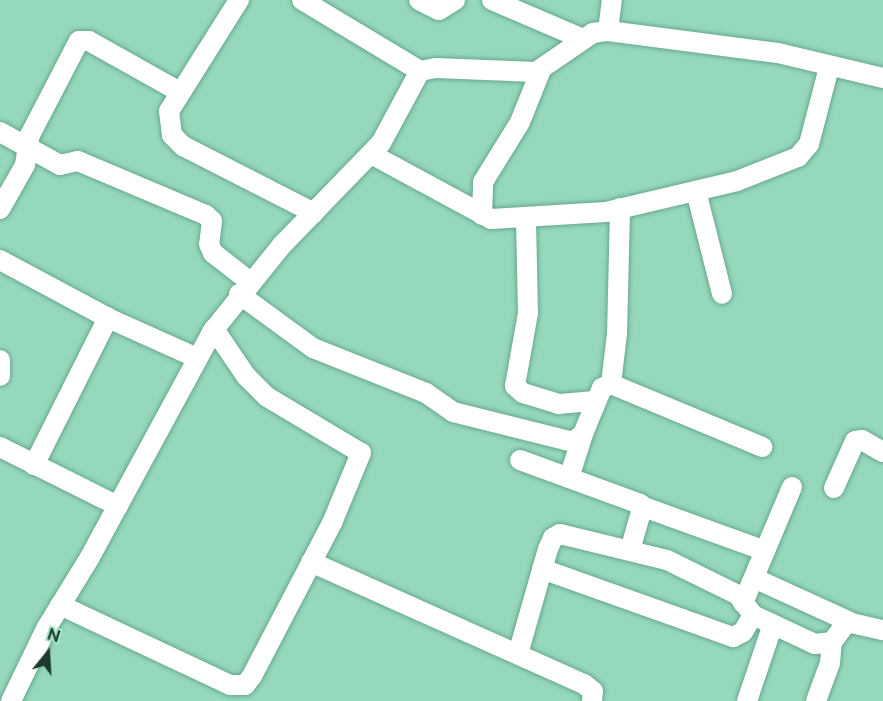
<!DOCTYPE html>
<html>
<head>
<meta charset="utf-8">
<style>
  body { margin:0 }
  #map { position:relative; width:883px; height:701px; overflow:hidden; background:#96d8bc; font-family:Raleway,sans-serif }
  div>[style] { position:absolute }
  .roads { filter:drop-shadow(0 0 2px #67a88e) drop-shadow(0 0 2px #67a88e) }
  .minor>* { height:20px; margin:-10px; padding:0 10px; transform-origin:10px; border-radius:10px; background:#fff }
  span { translate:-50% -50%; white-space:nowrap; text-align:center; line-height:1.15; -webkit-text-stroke:5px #a2e5c8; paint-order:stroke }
  .north { position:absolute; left:18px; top:623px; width:60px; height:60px; -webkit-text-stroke:4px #a2e5c8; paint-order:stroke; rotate:18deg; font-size:16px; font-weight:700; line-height:24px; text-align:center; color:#1e392e }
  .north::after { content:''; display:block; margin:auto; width:21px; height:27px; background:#1e392e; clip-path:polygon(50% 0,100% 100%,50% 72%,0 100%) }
</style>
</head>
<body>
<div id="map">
  <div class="roads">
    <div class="minor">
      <i style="left:239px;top:0;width:131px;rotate:122.2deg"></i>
      <i style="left:169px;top:111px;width:24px;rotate:83deg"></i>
      <i style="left:172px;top:135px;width:16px;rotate:45deg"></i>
      <i style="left:183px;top:146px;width:147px;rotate:27.1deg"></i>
      <i style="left:302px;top:0;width:138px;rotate:31deg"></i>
      <i style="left:419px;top:0;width:22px;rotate:27deg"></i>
      <i style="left:439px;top:10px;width:19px;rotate:-32deg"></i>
      <i style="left:492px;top:0;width:99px;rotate:23.2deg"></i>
      <i style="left:608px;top:31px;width:31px;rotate:-83deg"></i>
      <i style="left:0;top:132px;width:68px;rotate:28.8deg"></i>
      <i style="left:60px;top:165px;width:18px;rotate:-13deg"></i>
      <i style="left:78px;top:161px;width:139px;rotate:22.9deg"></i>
      <i style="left:206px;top:215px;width:8px;rotate:45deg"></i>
      <i style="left:212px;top:221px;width:23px;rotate:97deg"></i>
      <i style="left:209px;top:244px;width:10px;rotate:66deg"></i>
      <i style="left:213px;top:253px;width:46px;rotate:37.9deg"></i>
      <i style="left:371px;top:154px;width:136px;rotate:28.4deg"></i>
      <i style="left:491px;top:219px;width:115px;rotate:-3.5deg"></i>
      <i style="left:606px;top:212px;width:135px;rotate:-13.3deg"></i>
      <i style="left:737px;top:181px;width:66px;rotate:-21.5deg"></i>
      <i style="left:798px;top:157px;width:17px;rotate:-50deg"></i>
      <i style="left:809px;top:144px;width:80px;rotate:-75.4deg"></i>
      <i style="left:696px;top:191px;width:106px;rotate:75.8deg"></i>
      <i style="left:0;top:209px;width:51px;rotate:-60.4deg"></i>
      <i style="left:25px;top:165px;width:30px;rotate:-81deg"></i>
      <i style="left:30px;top:135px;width:106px;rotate:-62.5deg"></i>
      <i style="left:79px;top:41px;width:10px"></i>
      <i style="left:89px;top:41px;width:104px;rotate:29.3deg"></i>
      <i style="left:482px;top:215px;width:33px;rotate:-88deg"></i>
      <i style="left:483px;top:182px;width:70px;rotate:-58.3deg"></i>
      <i style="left:520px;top:122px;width:56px;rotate:-68deg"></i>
      <i style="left:526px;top:219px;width:94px;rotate:88.8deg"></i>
      <i style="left:528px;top:313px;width:74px;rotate:100.1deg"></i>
      <i style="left:515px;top:386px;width:11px;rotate:41deg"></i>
      <i style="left:523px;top:393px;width:38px;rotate:17deg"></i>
      <i style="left:559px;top:404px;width:37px;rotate:-5deg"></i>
      <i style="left:0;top:260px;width:123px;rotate:28.2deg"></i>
      <i style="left:108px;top:318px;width:98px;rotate:24.2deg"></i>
      <i style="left:239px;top:294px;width:92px;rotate:36.1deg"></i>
      <i style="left:313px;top:348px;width:122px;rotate:21.7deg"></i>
      <i style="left:426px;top:393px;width:33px;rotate:35deg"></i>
      <i style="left:453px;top:412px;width:124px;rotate:14deg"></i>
      <i style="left:573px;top:442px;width:13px;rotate:-39deg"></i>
      <i style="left:583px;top:434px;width:50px;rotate:-67.6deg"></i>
      <i style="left:602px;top:388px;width:10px;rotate:-24deg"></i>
      <i style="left:611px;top:384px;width:164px;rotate:22.6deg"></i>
      <i style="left:0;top:360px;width:16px;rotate:90deg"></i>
      <i style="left:611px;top:384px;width:50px;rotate:-83.2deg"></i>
      <i style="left:617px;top:334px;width:126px;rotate:-88.6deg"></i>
      <i style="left:0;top:447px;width:132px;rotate:26.6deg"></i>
      <i style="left:520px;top:460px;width:128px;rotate:20.1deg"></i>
      <i style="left:640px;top:504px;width:8px;rotate:83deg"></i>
      <i style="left:641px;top:512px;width:40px;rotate:106deg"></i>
      <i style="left:34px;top:465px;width:165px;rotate:-63.3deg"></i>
      <i style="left:569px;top:478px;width:46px;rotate:-72.3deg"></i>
      <i style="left:834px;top:488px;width:51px;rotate:-65.9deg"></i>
      <i style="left:855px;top:441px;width:7px;rotate:-8deg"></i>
      <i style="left:862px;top:440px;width:24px;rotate:30deg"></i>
      <i style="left:641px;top:506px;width:132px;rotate:19.9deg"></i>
      <i style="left:311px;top:562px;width:299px;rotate:24.1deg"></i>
      <i style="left:584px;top:684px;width:11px;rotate:38deg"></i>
      <i style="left:593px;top:691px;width:10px;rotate:96deg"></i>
      <i style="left:542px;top:569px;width:203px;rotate:19.6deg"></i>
      <i style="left:733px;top:637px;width:11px;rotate:-27deg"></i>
      <i style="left:743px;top:632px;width:20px;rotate:-60deg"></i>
      <i style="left:754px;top:578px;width:106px;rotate:24.6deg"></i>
      <i style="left:743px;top:603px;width:126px;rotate:-67.1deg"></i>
      <i style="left:60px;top:605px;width:188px;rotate:25.2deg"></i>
      <i style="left:230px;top:685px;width:15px"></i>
      <i style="left:245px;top:685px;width:11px;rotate:-52deg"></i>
      <i style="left:252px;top:676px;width:173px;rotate:-62.4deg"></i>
      <i style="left:332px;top:523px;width:76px;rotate:-67.5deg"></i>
      <i style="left:361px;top:453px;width:109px;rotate:-149.2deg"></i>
      <i style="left:267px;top:397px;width:30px;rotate:-135deg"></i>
      <i style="left:246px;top:376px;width:57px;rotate:-124.2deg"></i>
      <i style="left:518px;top:654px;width:109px;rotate:-74.1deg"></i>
      <i style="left:548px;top:549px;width:12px;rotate:-66deg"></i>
      <i style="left:553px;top:538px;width:8px;rotate:-30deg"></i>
      <i style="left:560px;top:534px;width:110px;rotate:13.7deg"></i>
      <i style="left:667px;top:560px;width:79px;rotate:26.2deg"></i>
      <i style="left:738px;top:595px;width:25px;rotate:53deg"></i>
      <i style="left:753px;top:615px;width:68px;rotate:25.1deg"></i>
      <i style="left:815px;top:644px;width:17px;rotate:-7deg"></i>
      <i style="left:832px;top:642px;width:25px;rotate:-53deg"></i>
      <i style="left:847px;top:622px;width:37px;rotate:13deg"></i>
      <i style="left:11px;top:701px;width:82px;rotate:-64.1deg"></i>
      <i style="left:47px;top:627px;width:82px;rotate:-58.4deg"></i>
      <i style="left:90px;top:557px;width:256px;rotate:-61.5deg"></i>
      <i style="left:212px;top:332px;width:112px;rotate:-51.2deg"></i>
      <i style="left:282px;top:245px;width:142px;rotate:-45.9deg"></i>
      <i style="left:381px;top:143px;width:82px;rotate:-61.6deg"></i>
      <i style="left:420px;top:71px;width:16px;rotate:-11deg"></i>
      <i style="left:436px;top:68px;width:100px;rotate:2.3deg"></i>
      <i style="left:536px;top:72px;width:69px;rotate:-34.4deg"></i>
      <i style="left:593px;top:33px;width:15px;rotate:-8deg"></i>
      <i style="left:608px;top:31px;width:171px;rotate:7.4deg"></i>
      <i style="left:778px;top:53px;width:108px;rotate:13.4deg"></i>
      <i style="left:747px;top:701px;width:81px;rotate:-71.3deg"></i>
      <i style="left:816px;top:701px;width:40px;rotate:-69.8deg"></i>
      <i style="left:830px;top:663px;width:21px;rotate:-85deg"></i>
    </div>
  </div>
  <div class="north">N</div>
</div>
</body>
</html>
